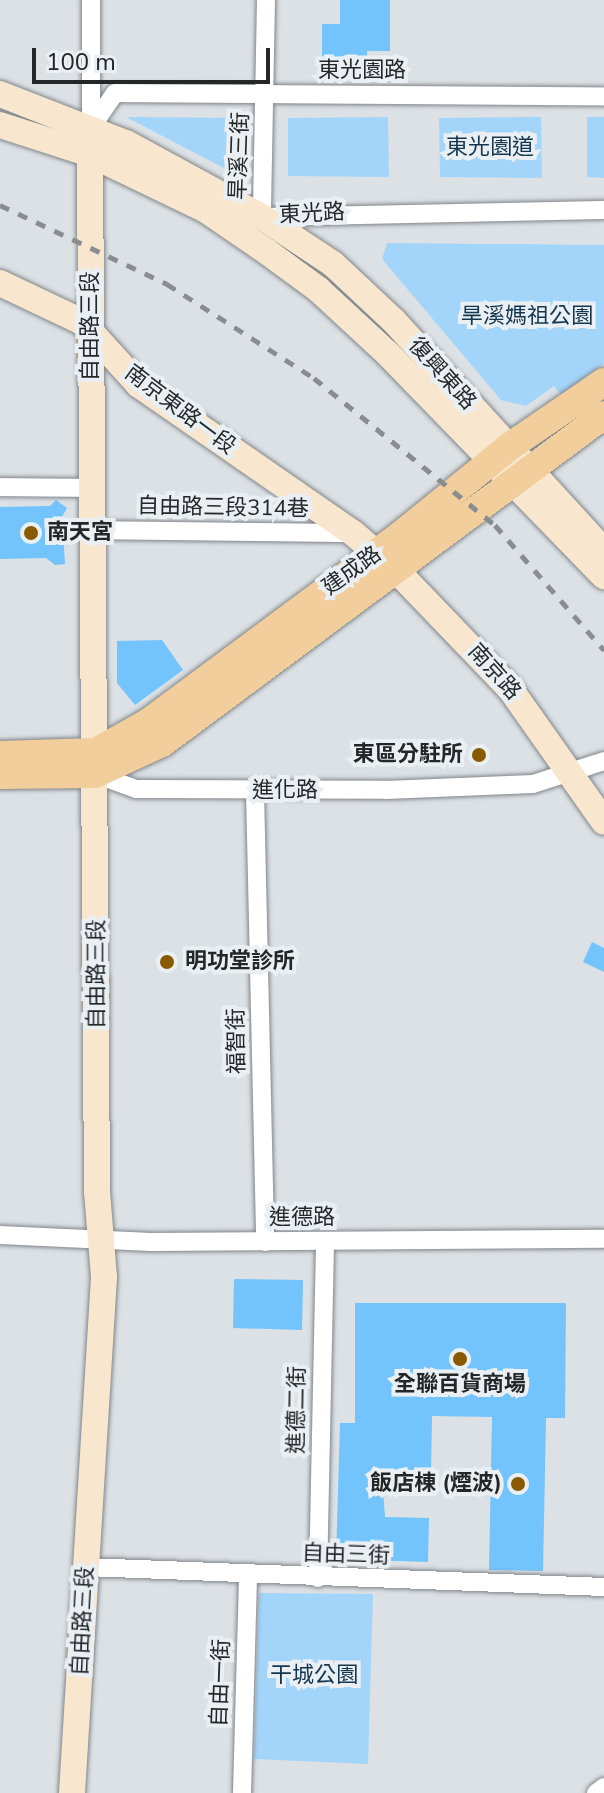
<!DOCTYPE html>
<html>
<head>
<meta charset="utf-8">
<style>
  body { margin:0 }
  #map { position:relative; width:604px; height:1793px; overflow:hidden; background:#dce1e6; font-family:"Nunito Sans","Noto Sans TC",sans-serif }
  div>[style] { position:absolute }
  .green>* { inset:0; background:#a3d5fa }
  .building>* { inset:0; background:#73c3fc }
  .roads { filter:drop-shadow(0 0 2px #81868a) drop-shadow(0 0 2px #81868a) }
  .street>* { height:18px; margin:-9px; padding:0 9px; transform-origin:9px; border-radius:9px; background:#fff }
  .secondary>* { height:26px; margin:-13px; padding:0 13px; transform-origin:13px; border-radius:13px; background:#f8e6ce }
  .primary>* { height:28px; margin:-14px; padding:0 14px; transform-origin:14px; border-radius:14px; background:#f1ce9c }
  .rail>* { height:5px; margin-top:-2.5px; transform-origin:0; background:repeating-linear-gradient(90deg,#898d90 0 10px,transparent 0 20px) }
  .dots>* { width:22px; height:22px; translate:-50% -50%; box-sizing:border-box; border:4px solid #e9eff3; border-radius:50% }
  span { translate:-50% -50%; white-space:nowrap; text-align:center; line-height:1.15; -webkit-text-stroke:8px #e9eff3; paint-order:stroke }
  .street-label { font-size:22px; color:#242728 }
  .park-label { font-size:22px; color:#13354d }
  .poi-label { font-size:22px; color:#242728; font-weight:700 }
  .left { translate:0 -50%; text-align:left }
  .right { translate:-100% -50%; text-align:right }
  .scale { position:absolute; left:32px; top:48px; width:238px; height:36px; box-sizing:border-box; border:4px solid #242728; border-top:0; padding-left:10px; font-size:24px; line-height:28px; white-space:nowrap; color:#242728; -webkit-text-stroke:6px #e9eff3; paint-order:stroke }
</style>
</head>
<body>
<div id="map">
  <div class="green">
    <i style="clip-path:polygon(126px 117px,246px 118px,245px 179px)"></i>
    <i style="clip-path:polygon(388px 117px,389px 177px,288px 176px,288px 118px)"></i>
    <i style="clip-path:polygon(541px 117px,542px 178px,440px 177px,439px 118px)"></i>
    <i style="clip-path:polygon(587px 117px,604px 117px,604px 178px,587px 177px)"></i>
    <i style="clip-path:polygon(387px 243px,604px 245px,604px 363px,561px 395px,554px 386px,526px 406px,501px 400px,382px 259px)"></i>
    <i style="clip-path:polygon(259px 1593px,373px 1594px,368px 1764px,254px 1759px)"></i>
  </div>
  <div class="building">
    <i style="clip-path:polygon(340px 0,390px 0,390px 51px,367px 51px,367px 71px,322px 71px,322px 24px,340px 24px)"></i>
    <i style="clip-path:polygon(56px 500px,67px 508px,62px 517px,65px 564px,55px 565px,46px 558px,0 559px,0 507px,50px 506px)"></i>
    <i style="clip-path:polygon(162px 640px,183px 670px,135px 705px,117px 683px,117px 641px)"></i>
    <i style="clip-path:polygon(592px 942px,604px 948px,604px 972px,583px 962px)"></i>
    <i style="clip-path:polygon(234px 1279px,303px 1280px,302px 1330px,233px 1328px)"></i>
    <i style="clip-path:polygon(355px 1303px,566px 1303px,565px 1418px,546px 1418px,543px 1571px,489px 1570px,492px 1417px,432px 1416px,431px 1471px,386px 1469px,382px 1476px,385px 1517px,429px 1518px,428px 1562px,336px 1559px,340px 1423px,355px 1423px)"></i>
  </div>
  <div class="roads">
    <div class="street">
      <i style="left:266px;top:0;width:217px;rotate:91.1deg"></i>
      <i style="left:262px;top:217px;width:342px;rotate:-1.2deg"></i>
      <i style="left:91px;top:128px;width:42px;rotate:-55.6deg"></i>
      <i style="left:115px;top:93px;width:489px;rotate:0.4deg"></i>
      <i style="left:91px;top:131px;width:131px;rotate:-90deg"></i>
      <i style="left:0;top:487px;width:92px;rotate:0.6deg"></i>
      <i style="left:93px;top:530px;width:260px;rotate:0.7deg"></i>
      <i style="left:95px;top:774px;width:44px;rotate:20.1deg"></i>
      <i style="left:136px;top:789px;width:250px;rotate:0.2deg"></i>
      <i style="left:386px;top:790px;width:147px;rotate:-2.3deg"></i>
      <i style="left:533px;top:784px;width:75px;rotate:-17.9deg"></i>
      <i style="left:255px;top:791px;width:451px;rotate:88.7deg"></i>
      <i style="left:0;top:1235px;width:151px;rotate:2.7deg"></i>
      <i style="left:151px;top:1242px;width:453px;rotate:-0.4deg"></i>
      <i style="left:86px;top:1567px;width:518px;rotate:2.21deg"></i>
      <i style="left:318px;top:1578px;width:335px;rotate:-88.8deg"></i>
      <i style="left:242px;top:1793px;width:218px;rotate:-88.4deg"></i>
      <i style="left:596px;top:1793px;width:10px;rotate:-37deg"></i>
    </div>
    <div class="secondary">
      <i style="left:0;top:94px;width:135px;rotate:21.3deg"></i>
      <i style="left:126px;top:143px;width:155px;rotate:28.6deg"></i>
      <i style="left:262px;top:217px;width:85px;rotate:33.5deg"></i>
      <i style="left:333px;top:264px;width:83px;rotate:43.1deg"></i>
      <i style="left:394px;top:321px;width:311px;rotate:47.6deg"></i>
      <i style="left:0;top:125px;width:95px;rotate:17.9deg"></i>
      <i style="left:90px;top:154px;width:129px;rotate:25.8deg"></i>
      <i style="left:206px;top:210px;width:73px;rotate:34.3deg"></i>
      <i style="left:266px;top:251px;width:66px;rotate:36.3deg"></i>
      <i style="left:319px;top:290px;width:94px;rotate:42.8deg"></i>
      <i style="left:388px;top:354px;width:310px;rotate:45.8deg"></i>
      <i style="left:0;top:283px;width:91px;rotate:25.4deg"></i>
      <i style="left:82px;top:322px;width:85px;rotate:47.9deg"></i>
      <i style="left:139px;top:385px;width:260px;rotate:34.7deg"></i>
      <i style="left:353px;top:533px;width:58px;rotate:40.8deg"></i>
      <i style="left:397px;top:571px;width:165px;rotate:46.2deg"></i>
      <i style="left:511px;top:690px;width:161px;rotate:54.8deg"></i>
      <i style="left:72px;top:1793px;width:517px;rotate:-86.45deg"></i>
      <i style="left:104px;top:1277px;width:85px;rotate:-94.7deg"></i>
      <i style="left:97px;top:1192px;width:1038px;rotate:-90.39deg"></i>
    </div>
    <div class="primary">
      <i style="left:0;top:755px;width:96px;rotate:-1.8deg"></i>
      <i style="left:96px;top:752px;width:61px;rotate:-29.5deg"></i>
      <i style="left:149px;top:722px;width:310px;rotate:-36.6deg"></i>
      <i style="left:398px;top:537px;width:143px;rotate:-39deg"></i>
      <i style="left:509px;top:447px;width:115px;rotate:-34.4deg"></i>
      <i style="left:0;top:775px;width:95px;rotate:-0.6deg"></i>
      <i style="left:95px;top:774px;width:74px;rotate:-24.8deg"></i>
      <i style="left:162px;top:743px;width:550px;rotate:-36.58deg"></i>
    </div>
  </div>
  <div class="rail">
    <i style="left:0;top:205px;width:185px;rotate:25.3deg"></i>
    <i style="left:167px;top:284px;width:174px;rotate:32.6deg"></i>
    <i style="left:314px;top:378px;width:233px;rotate:39.1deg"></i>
    <i style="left:495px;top:525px;width:166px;rotate:48.9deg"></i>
  </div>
  <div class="dots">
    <i style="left:31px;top:533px;background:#895a00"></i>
    <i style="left:479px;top:755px;background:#895a00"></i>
    <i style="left:167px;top:962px;background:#895a00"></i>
    <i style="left:460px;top:1359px;background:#895a00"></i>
    <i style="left:518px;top:1484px;background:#895a00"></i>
  </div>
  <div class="street-label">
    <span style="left:362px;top:71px">東光園路</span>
    <span style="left:240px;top:156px;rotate:-88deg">旱溪三街</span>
    <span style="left:312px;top:214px;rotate:-3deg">東光路</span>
    <span style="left:91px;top:326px;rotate:-90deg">自由路三段</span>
    <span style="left:442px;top:374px;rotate:48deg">復興東路</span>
    <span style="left:180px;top:410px;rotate:37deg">南京東路一段</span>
    <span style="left:223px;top:508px;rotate:1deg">自由路三段314巷</span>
    <span style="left:352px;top:571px;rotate:-36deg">建成路</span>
    <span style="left:494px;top:672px;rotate:48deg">南京路</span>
    <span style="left:285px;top:791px">進化路</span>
    <span style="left:97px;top:974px;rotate:-90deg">自由路三段</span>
    <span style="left:237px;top:1041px;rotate:-91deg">福智街</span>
    <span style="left:302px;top:1218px">進德路</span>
    <span style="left:297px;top:1410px;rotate:-89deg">進德二街</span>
    <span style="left:346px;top:1555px;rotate:2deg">自由三街</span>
    <span style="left:83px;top:1621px;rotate:-87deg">自由路三段</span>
    <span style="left:221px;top:1683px;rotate:-88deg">自由一街</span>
  </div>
  <div class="park-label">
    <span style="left:490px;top:148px">東光園道</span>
    <span style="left:527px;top:317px">旱溪媽祖公園</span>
    <span style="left:314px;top:1676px">干城公園</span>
  </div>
  <div class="poi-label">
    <span class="left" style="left:47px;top:533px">南天宮</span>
    <span class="right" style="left:463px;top:755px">東區分駐所</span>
    <span class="left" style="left:185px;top:962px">明功堂診所</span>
    <span style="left:460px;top:1385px">全聯百貨商場</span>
    <span class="right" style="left:502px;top:1484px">飯店棟 (煙波)</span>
  </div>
  <div class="scale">100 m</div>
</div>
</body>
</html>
